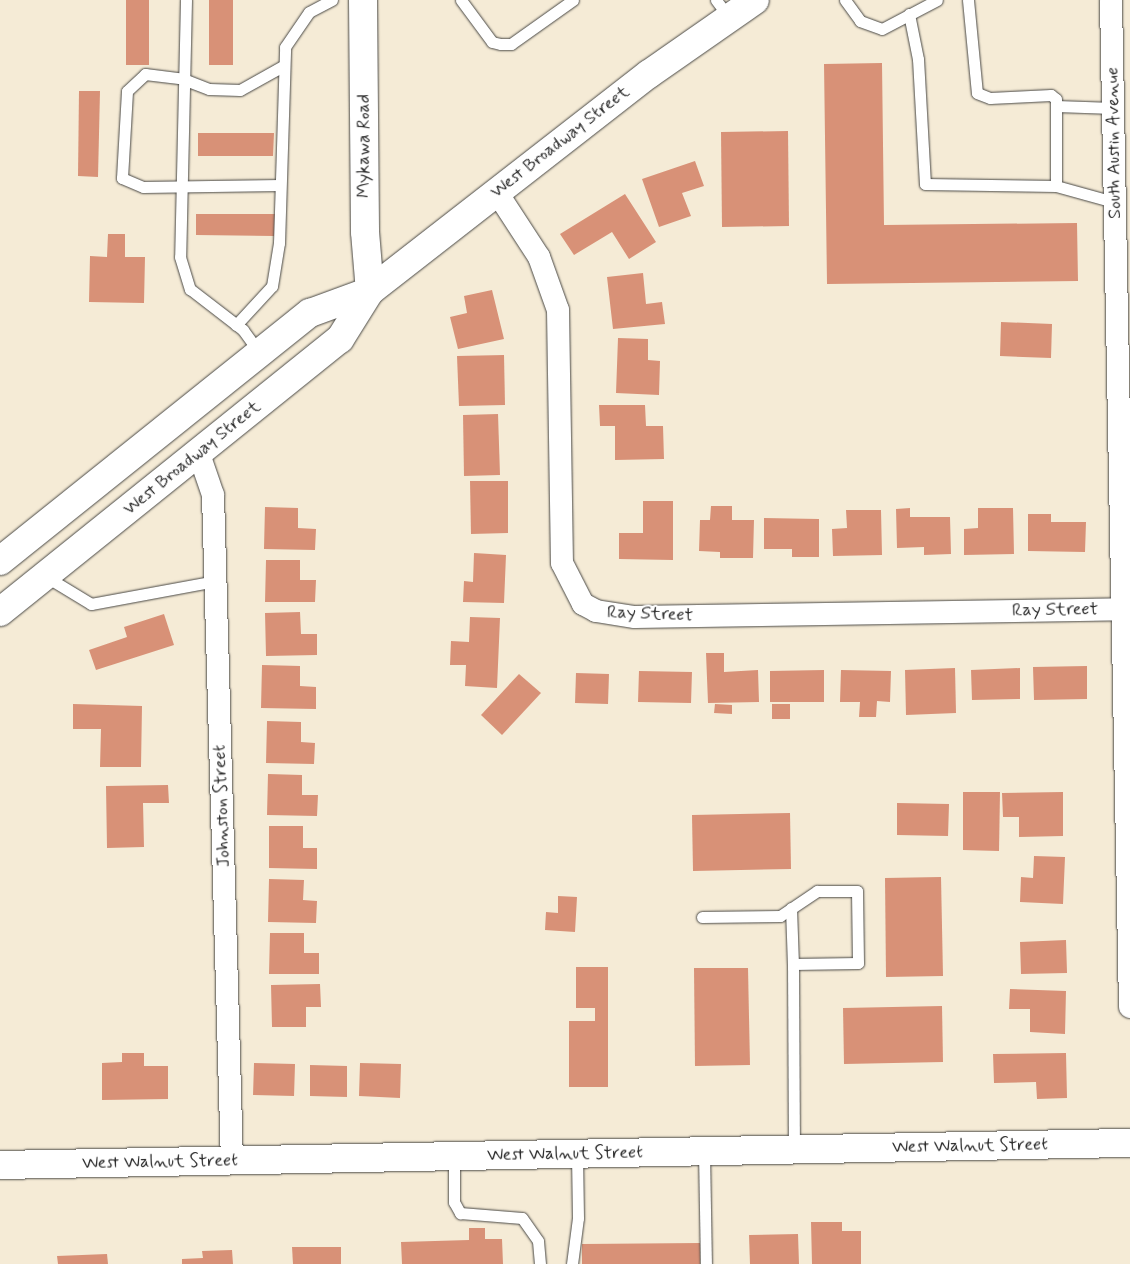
<!DOCTYPE html>
<html>
<head>
<meta charset="utf-8">
<style>
  body { margin:0 }
  #map { position:relative; width:1130px; height:1264px; overflow:hidden; background:#f5ebd6; font-family:Mynerve,sans-serif }
  div>[style] { position:absolute }
  .building>* { inset:0; background:#d89177 }
  .roads { filter:drop-shadow(0 0 1px #494845) drop-shadow(0 0 1px #494845) }
  .service>* { height:11px; margin:-5.5px; padding:0 5.5px; transform-origin:5.5px; border-radius:5.5px; background:#fff }
  .minor>* { height:22px; margin:-11px; padding:0 11px; transform-origin:11px; border-radius:11px; background:#fff }
  .tertiary>* { height:28px; margin:-14px; padding:0 14px; transform-origin:14px; border-radius:14px; background:#fff }
  .secondary>* { height:28px; margin:-14px; padding:0 14px; transform-origin:14px; border-radius:14px; background:#fff }
  .primary>* { height:28px; margin:-14px; padding:0 14px; transform-origin:14px; border-radius:14px; background:#fff }
  span { translate:-50% -50%; white-space:nowrap; text-align:center; line-height:1.15; -webkit-text-stroke:4px #fff; paint-order:stroke }
  .street-label { font-size:18px; color:#2b2b2b }
</style>
</head>
<body>
<div id="map">
  <div class="building">
    <i style="clip-path:polygon(126px 0,149px 0,149px 65px,126px 65px)"></i>
    <i style="clip-path:polygon(209px 0,233px 0,233px 65px,209px 65px)"></i>
    <i style="clip-path:polygon(882px 63px,884px 225px,1077px 223px,1078px 281px,827px 284px,824px 64px)"></i>
    <i style="clip-path:polygon(79px 91px,100px 91px,98px 177px,78px 176px)"></i>
    <i style="clip-path:polygon(788px 131px,789px 226px,722px 227px,721px 132px)"></i>
    <i style="clip-path:polygon(198px 133px,274px 133px,273px 156px,198px 156px)"></i>
    <i style="clip-path:polygon(695px 161px,704px 186px,682px 193px,691px 216px,659px 227px,642px 179px)"></i>
    <i style="clip-path:polygon(625px 194px,656px 242px,629px 259px,612px 232px,574px 255px,560px 234px)"></i>
    <i style="clip-path:polygon(196px 214px,275px 214px,274px 236px,196px 235px)"></i>
    <i style="clip-path:polygon(108px 234px,125px 234px,125px 257px,145px 257px,144px 303px,89px 302px,90px 256px,107px 257px)"></i>
    <i style="clip-path:polygon(643px 273px,646px 304px,662px 302px,665px 324px,613px 329px,607px 277px)"></i>
    <i style="clip-path:polygon(492px 290px,504px 339px,458px 349px,450px 317px,467px 313px,464px 296px)"></i>
    <i style="clip-path:polygon(1001px 322px,1052px 324px,1051px 358px,1000px 356px)"></i>
    <i style="clip-path:polygon(618px 338px,648px 339px,648px 360px,660px 361px,659px 395px,616px 393px)"></i>
    <i style="clip-path:polygon(504px 355px,505px 405px,459px 406px,457px 356px)"></i>
    <i style="clip-path:polygon(599px 405px,645px 405px,646px 426px,663px 426px,664px 459px,615px 460px,615px 426px,600px 426px)"></i>
    <i style="clip-path:polygon(498px 414px,500px 475px,464px 476px,463px 415px)"></i>
    <i style="clip-path:polygon(470px 481px,508px 481px,508px 533px,471px 534px)"></i>
    <i style="clip-path:polygon(643px 501px,673px 501px,673px 560px,619px 559px,619px 533px,643px 533px)"></i>
    <i style="clip-path:polygon(711px 506px,732px 506px,732px 520px,754px 520px,753px 558px,720px 558px,720px 552px,699px 551px,700px 520px,710px 520px)"></i>
    <i style="clip-path:polygon(265px 507px,298px 508px,298px 528px,316px 529px,315px 550px,264px 549px)"></i>
    <i style="clip-path:polygon(910px 508px,910px 517px,950px 517px,951px 554px,924px 555px,924px 547px,897px 548px,896px 509px)"></i>
    <i style="clip-path:polygon(978px 508px,1013px 508px,1014px 554px,964px 555px,964px 529px,978px 528px)"></i>
    <i style="clip-path:polygon(846px 510px,881px 510px,882px 555px,833px 556px,832px 529px,847px 528px)"></i>
    <i style="clip-path:polygon(1028px 514px,1051px 514px,1051px 522px,1086px 522px,1085px 552px,1028px 551px)"></i>
    <i style="clip-path:polygon(764px 518px,819px 519px,819px 557px,792px 557px,792px 549px,764px 549px)"></i>
    <i style="clip-path:polygon(474px 553px,506px 555px,504px 603px,463px 602px,464px 581px,473px 582px)"></i>
    <i style="clip-path:polygon(266px 560px,300px 560px,300px 580px,316px 580px,315px 602px,265px 602px)"></i>
    <i style="clip-path:polygon(300px 612px,301px 634px,317px 634px,317px 655px,266px 656px,265px 613px)"></i>
    <i style="clip-path:polygon(164px 614px,174px 645px,96px 670px,89px 650px,127px 637px,124px 627px)"></i>
    <i style="clip-path:polygon(470px 617px,500px 618px,497px 688px,465px 686px,466px 665px,450px 665px,451px 641px,469px 642px)"></i>
    <i style="clip-path:polygon(706px 653px,724px 653px,724px 672px,758px 670px,759px 702px,708px 703px)"></i>
    <i style="clip-path:polygon(262px 665px,300px 666px,300px 686px,316px 687px,316px 709px,261px 708px)"></i>
    <i style="clip-path:polygon(1087px 666px,1087px 699px,1034px 700px,1033px 667px)"></i>
    <i style="clip-path:polygon(955px 668px,956px 713px,906px 715px,905px 670px)"></i>
    <i style="clip-path:polygon(1020px 668px,1020px 699px,972px 700px,971px 670px)"></i>
    <i style="clip-path:polygon(824px 670px,824px 702px,770px 702px,770px 671px)"></i>
    <i style="clip-path:polygon(841px 670px,891px 671px,890px 702px,877px 701px,876px 717px,859px 717px,860px 702px,840px 702px)"></i>
    <i style="clip-path:polygon(639px 671px,692px 672px,691px 703px,638px 702px)"></i>
    <i style="clip-path:polygon(576px 673px,609px 674px,608px 704px,575px 703px)"></i>
    <i style="clip-path:polygon(519px 674px,541px 693px,502px 735px,481px 715px)"></i>
    <i style="clip-path:polygon(73px 704px,142px 706px,141px 767px,100px 767px,101px 729px,73px 729px)"></i>
    <i style="clip-path:polygon(715px 704px,732px 705px,732px 714px,714px 713px)"></i>
    <i style="clip-path:polygon(772px 704px,790px 704px,790px 719px,772px 719px)"></i>
    <i style="clip-path:polygon(267px 721px,301px 722px,301px 742px,315px 743px,314px 764px,266px 763px)"></i>
    <i style="clip-path:polygon(268px 774px,302px 775px,302px 795px,318px 795px,317px 816px,267px 815px)"></i>
    <i style="clip-path:polygon(168px 785px,169px 803px,143px 803px,144px 847px,107px 848px,106px 786px)"></i>
    <i style="clip-path:polygon(963px 792px,1000px 792px,999px 851px,963px 850px)"></i>
    <i style="clip-path:polygon(1063px 792px,1063px 836px,1019px 837px,1019px 817px,1003px 817px,1002px 793px)"></i>
    <i style="clip-path:polygon(897px 803px,949px 804px,948px 836px,897px 835px)"></i>
    <i style="clip-path:polygon(790px 813px,791px 869px,693px 871px,692px 815px)"></i>
    <i style="clip-path:polygon(269px 826px,303px 826px,303px 848px,317px 848px,317px 869px,269px 868px)"></i>
    <i style="clip-path:polygon(1034px 856px,1065px 857px,1063px 904px,1020px 902px,1021px 877px,1033px 878px)"></i>
    <i style="clip-path:polygon(941px 877px,943px 976px,886px 977px,885px 878px)"></i>
    <i style="clip-path:polygon(269px 879px,304px 880px,303px 900px,317px 901px,316px 923px,268px 922px)"></i>
    <i style="clip-path:polygon(558px 896px,577px 897px,575px 932px,545px 930px,546px 912px,558px 913px)"></i>
    <i style="clip-path:polygon(270px 933px,304px 933px,304px 953px,319px 953px,319px 974px,269px 974px)"></i>
    <i style="clip-path:polygon(1066px 940px,1067px 973px,1021px 974px,1020px 942px)"></i>
    <i style="clip-path:polygon(576px 967px,608px 967px,608px 1087px,569px 1087px,569px 1021px,595px 1021px,595px 1008px,576px 1008px)"></i>
    <i style="clip-path:polygon(694px 968px,748px 968px,750px 1065px,695px 1066px)"></i>
    <i style="clip-path:polygon(320px 984px,321px 1007px,306px 1007px,306px 1027px,272px 1027px,271px 985px)"></i>
    <i style="clip-path:polygon(1010px 989px,1066px 991px,1065px 1034px,1030px 1032px,1030px 1009px,1009px 1009px)"></i>
    <i style="clip-path:polygon(942px 1006px,943px 1062px,844px 1064px,843px 1008px)"></i>
    <i style="clip-path:polygon(122px 1053px,144px 1053px,144px 1066px,168px 1066px,168px 1099px,102px 1100px,102px 1063px,122px 1062px)"></i>
    <i style="clip-path:polygon(1066px 1053px,1067px 1098px,1037px 1099px,1036px 1082px,994px 1083px,993px 1054px)"></i>
    <i style="clip-path:polygon(254px 1063px,295px 1064px,294px 1096px,253px 1095px)"></i>
    <i style="clip-path:polygon(360px 1063px,401px 1064px,400px 1098px,359px 1096px)"></i>
    <i style="clip-path:polygon(310px 1065px,347px 1066px,347px 1097px,310px 1096px)"></i>
    <i style="clip-path:polygon(811px 1222px,842px 1222px,842px 1231px,861px 1231px,861px 1264px,812px 1264px)"></i>
    <i style="clip-path:polygon(469px 1228px,485px 1228px,485px 1239px,502px 1239px,503px 1264px,402px 1264px,401px 1242px,469px 1240px)"></i>
    <i style="clip-path:polygon(798px 1234px,799px 1264px,750px 1264px,749px 1235px)"></i>
    <i style="clip-path:polygon(700px 1243px,700px 1264px,582px 1264px,582px 1244px)"></i>
    <i style="clip-path:polygon(292px 1247px,341px 1247px,341px 1264px,293px 1264px)"></i>
    <i style="clip-path:polygon(232px 1250px,233px 1264px,182px 1264px,182px 1259px,203px 1258px,202px 1251px)"></i>
    <i style="clip-path:polygon(107px 1254px,108px 1264px,58px 1264px,57px 1256px)"></i>
  </div>
  <div class="roads">
    <div class="service">
      <i style="left:186px;top:0;width:257px;rotate:91.3deg"></i>
      <i style="left:180px;top:257px;width:34px;rotate:73deg"></i>
      <i style="left:190px;top:289px;width:67px;rotate:37.7deg"></i>
      <i style="left:243px;top:330px;width:29px;rotate:54deg"></i>
      <i style="left:461px;top:0;width:52px;rotate:53.6deg"></i>
      <i style="left:492px;top:42px;width:9px;rotate:13deg"></i>
      <i style="left:501px;top:44px;width:10px"></i>
      <i style="left:511px;top:44px;width:76px;rotate:-35.4deg"></i>
      <i style="left:716px;top:0;width:21px;rotate:53deg"></i>
      <i style="left:845px;top:0;width:26px;rotate:54deg"></i>
      <i style="left:860px;top:21px;width:23px;rotate:20deg"></i>
      <i style="left:882px;top:29px;width:62px;rotate:-27.8deg"></i>
      <i style="left:968px;top:0;width:93px;rotate:84.5deg"></i>
      <i style="left:977px;top:93px;width:14px;rotate:21deg"></i>
      <i style="left:990px;top:98px;width:61px;rotate:-2.8deg"></i>
      <i style="left:1051px;top:95px;width:6px;rotate:39deg"></i>
      <i style="left:1056px;top:99px;width:87px;rotate:90deg"></i>
      <i style="left:1056px;top:186px;width:60px;rotate:15.4deg"></i>
      <i style="left:909px;top:14px;width:46px;rotate:78.7deg"></i>
      <i style="left:918px;top:59px;width:125px;rotate:86.8deg"></i>
      <i style="left:925px;top:184px;width:131px;rotate:0.9deg"></i>
      <i style="left:1056px;top:106px;width:57px;rotate:2deg"></i>
      <i style="left:280px;top:185px;width:137px;rotate:179.2deg"></i>
      <i style="left:143px;top:187px;width:23px;rotate:-157deg"></i>
      <i style="left:122px;top:178px;width:87px;rotate:-86.7deg"></i>
      <i style="left:127px;top:91px;width:25px;rotate:-43deg"></i>
      <i style="left:145px;top:74px;width:38px;rotate:7deg"></i>
      <i style="left:183px;top:79px;width:28px;rotate:21deg"></i>
      <i style="left:209px;top:89px;width:31px;rotate:2deg"></i>
      <i style="left:240px;top:90px;width:49px;rotate:-29.2deg"></i>
      <i style="left:236px;top:325px;width:53px;rotate:-47.3deg"></i>
      <i style="left:272px;top:286px;width:44px;rotate:-80.8deg"></i>
      <i style="left:279px;top:243px;width:196px;rotate:-88.2deg"></i>
      <i style="left:285px;top:47px;width:42px;rotate:-55.6deg"></i>
      <i style="left:309px;top:12px;width:26px;rotate:-28deg"></i>
      <i style="left:45px;top:576px;width:54px;rotate:31.3deg"></i>
      <i style="left:91px;top:604px;width:126px;rotate:-10.5deg"></i>
      <i style="left:791px;top:908px;width:56px;rotate:88deg"></i>
      <i style="left:702px;top:917px;width:78px;rotate:-0.7deg"></i>
      <i style="left:780px;top:916px;width:45px;rotate:-34deg"></i>
      <i style="left:817px;top:891px;width:40px"></i>
      <i style="left:857px;top:891px;width:72px;rotate:89.2deg"></i>
      <i style="left:858px;top:963px;width:65px;rotate:179.1deg"></i>
      <i style="left:793px;top:964px;width:186px;rotate:89.7deg"></i>
      <i style="left:704px;top:1152px;width:112px;rotate:89deg"></i>
      <i style="left:454px;top:1157px;width:45px;rotate:90deg"></i>
      <i style="left:454px;top:1202px;width:13px;rotate:61deg"></i>
      <i style="left:460px;top:1213px;width:62px;rotate:4.6deg"></i>
      <i style="left:522px;top:1218px;width:28px;rotate:55deg"></i>
      <i style="left:538px;top:1241px;width:23px;rotate:85deg"></i>
      <i style="left:572px;top:1264px;width:46px;rotate:-82.6deg"></i>
      <i style="left:578px;top:1218px;width:64px;rotate:-90.9deg"></i>
    </div>
    <div class="minor">
      <i style="left:1111px;top:0;width:1007px;rotate:88.92deg"></i>
      <i style="left:496px;top:191px;width:79px;rotate:56.9deg"></i>
      <i style="left:539px;top:257px;width:56px;rotate:70.3deg"></i>
      <i style="left:558px;top:310px;width:253px;rotate:89.1deg"></i>
      <i style="left:562px;top:563px;width:46px;rotate:62.9deg"></i>
      <i style="left:583px;top:604px;width:15px;rotate:28deg"></i>
      <i style="left:596px;top:611px;width:39px;rotate:9deg"></i>
      <i style="left:635px;top:617px;width:490px;rotate:-0.9deg"></i>
      <i style="left:199px;top:454px;width:43px;rotate:71.1deg"></i>
      <i style="left:213px;top:495px;width:666px;rotate:88.37deg"></i>
    </div>
    <div class="tertiary">
      <i style="left:0;top:1165px;width:1130px;rotate:-1.12deg"></i>
    </div>
    <div class="secondary">
      <i style="left:363px;top:0;width:232px;rotate:89.5deg"></i>
      <i style="left:365px;top:232px;width:59px;rotate:85.2deg"></i>
    </div>
    <div class="primary">
      <i style="left:0;top:561px;width:397px;rotate:-38.7deg"></i>
      <i style="left:310px;top:313px;width:64px;rotate:-20.1deg"></i>
      <i style="left:0;top:612px;width:436px;rotate:-38.8deg"></i>
      <i style="left:340px;top:339px;width:57px;rotate:-58deg"></i>
      <i style="left:370px;top:291px;width:353px;rotate:-37.9deg"></i>
      <i style="left:649px;top:74px;width:129px;rotate:-34.9deg"></i>
    </div>
  </div>
  <div class="street-label">
    <span style="left:560px;top:142px;rotate:-38deg">West Broadway Street</span>
    <span style="left:1114px;top:143px;rotate:-91deg">South Austin Avenue</span>
    <span style="left:364px;top:146px;rotate:-90deg">Mykawa Road</span>
    <span style="left:192px;top:458px;rotate:-39deg">West Broadway Street</span>
    <span style="left:1055px;top:610px;rotate:-1deg">Ray Street</span>
    <span style="left:650px;top:614px;rotate:2deg">Ray Street</span>
    <span style="left:222px;top:806px;rotate:-92deg">Johnston Street</span>
    <span style="left:970px;top:1146px;rotate:-1deg">West Walnut Street</span>
    <span style="left:565px;top:1154px;rotate:-1deg">West Walnut Street</span>
    <span style="left:160px;top:1162px;rotate:-1deg">West Walnut Street</span>
  </div>
</div>
</body>
</html>
